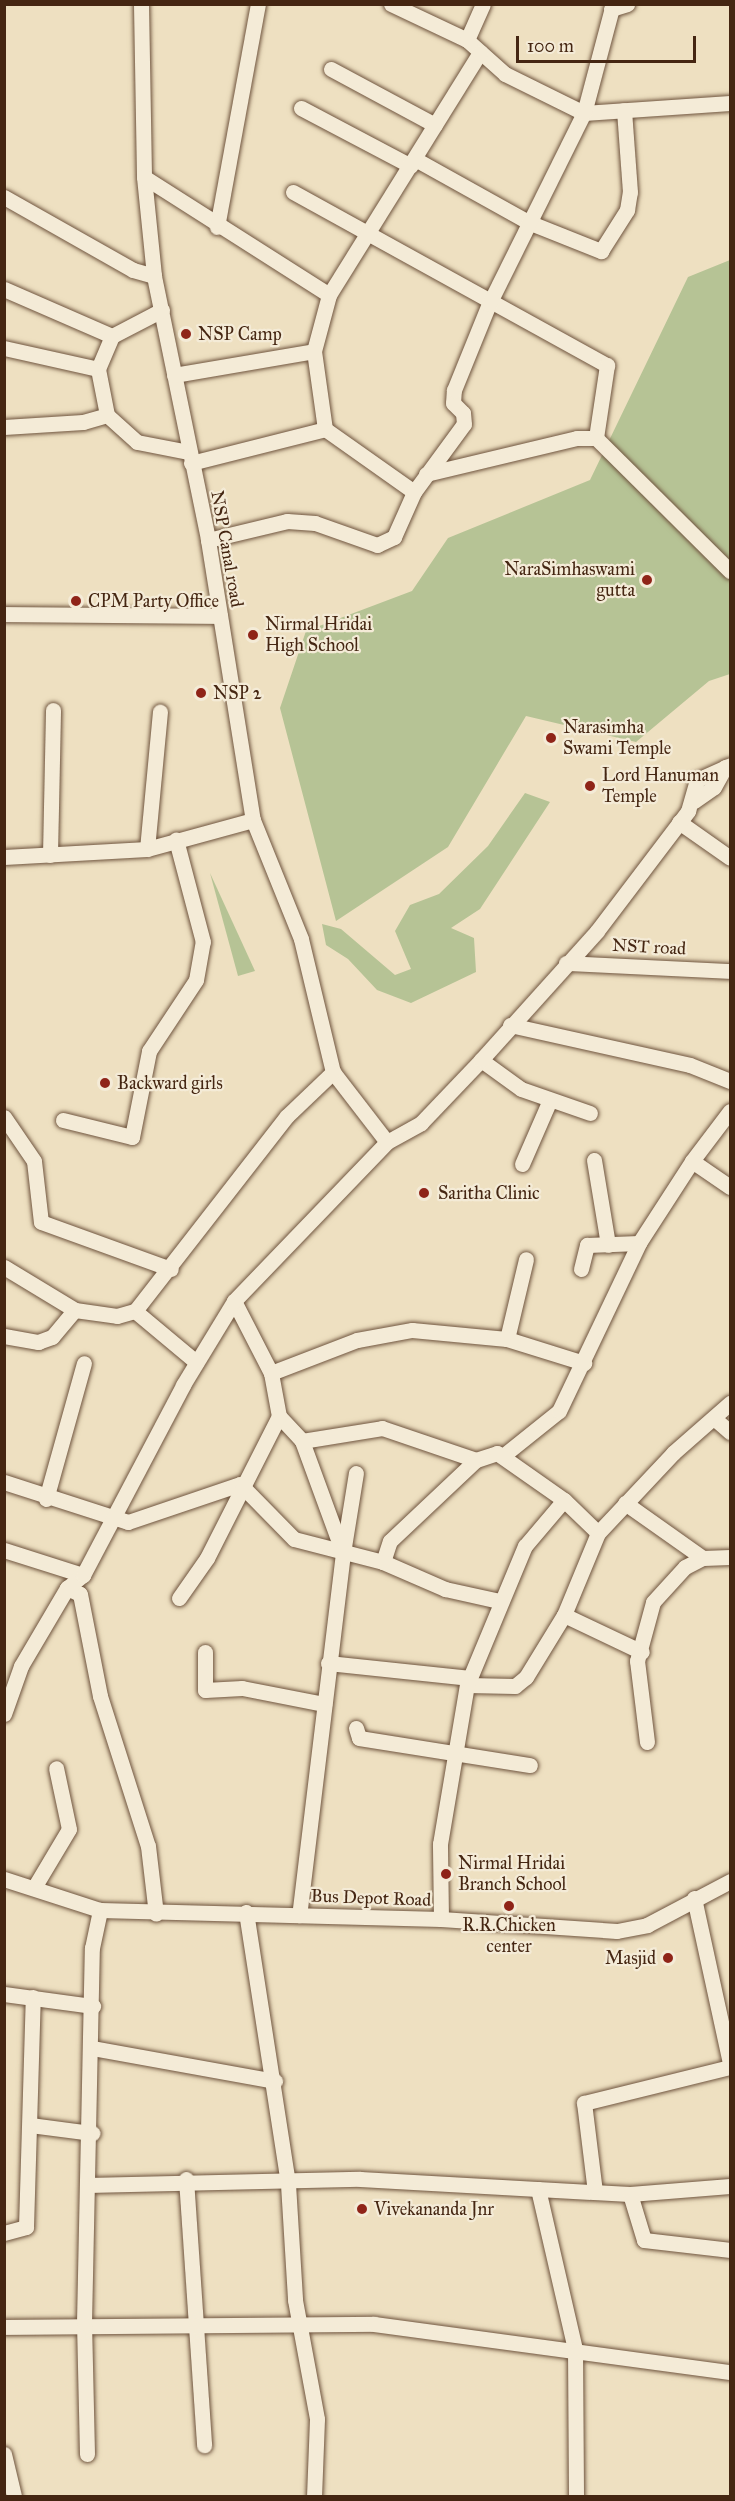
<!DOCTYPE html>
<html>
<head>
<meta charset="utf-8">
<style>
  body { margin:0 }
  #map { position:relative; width:735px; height:2501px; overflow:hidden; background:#eee0c1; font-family:"IM FELL Great Primer",serif }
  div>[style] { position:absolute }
  .green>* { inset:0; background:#b6c395 }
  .roads { filter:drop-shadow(0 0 2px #6f543e) drop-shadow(0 0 2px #6f543e) }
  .minor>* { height:15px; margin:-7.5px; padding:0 7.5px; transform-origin:7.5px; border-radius:7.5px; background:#f4ebd7 }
  .dots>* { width:16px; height:16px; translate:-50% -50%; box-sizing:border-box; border:3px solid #f4ebd7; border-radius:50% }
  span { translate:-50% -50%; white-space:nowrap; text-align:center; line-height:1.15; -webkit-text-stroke:4.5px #f4ebd7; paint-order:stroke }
  .poi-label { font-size:18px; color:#452612 }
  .left { translate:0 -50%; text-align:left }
  .right { translate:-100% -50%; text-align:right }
  .street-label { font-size:18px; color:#452612 }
  .frame { position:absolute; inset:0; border:6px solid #452612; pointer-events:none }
  .scale { position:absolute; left:516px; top:36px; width:180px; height:27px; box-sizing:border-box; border:3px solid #452612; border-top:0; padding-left:8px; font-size:18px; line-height:21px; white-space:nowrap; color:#452612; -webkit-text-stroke:4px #f4ebd7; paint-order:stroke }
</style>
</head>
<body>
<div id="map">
  <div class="green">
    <i style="clip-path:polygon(730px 260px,730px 674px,709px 681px,636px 742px,526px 716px,448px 847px,336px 921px,280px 708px,306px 631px,412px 591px,448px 538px,590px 480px,688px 277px)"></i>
    <i style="clip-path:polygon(525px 793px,550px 802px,480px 909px,451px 928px,474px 938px,476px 972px,411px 1003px,377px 990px,348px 959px,326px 945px,322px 924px,341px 929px,395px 975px,411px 969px,395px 931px,410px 905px,439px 894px,488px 846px)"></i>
    <i style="clip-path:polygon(210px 873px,255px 971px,238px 976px)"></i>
  </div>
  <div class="roads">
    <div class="minor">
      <i style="left:141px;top:4px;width:173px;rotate:89deg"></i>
      <i style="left:144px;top:177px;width:100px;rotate:84.2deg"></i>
      <i style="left:154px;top:276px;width:269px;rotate:78.4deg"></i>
      <i style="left:208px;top:540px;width:284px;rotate:80.9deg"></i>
      <i style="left:253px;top:820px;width:128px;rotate:68deg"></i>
      <i style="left:301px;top:939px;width:137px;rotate:76.5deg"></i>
      <i style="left:333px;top:1072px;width:88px;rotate:52.4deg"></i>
      <i style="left:391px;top:4px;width:84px;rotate:25.3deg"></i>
      <i style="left:467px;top:40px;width:51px;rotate:41.8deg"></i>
      <i style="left:505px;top:74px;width:88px;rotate:26.3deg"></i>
      <i style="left:584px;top:113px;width:146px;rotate:-3.9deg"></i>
      <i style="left:611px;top:9px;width:17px;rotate:-17deg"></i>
      <i style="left:467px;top:40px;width:39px;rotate:-66deg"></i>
      <i style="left:331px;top:69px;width:118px;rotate:28.3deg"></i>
      <i style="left:301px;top:108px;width:124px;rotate:27.8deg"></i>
      <i style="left:415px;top:159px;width:129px;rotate:29.1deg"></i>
      <i style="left:528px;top:222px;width:79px;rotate:21.7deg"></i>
      <i style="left:601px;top:251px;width:49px;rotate:-57.6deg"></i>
      <i style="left:627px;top:210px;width:18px;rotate:-81deg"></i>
      <i style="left:630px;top:192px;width:82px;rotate:-94.2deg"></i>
      <i style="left:144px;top:177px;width:219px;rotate:32.5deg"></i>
      <i style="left:293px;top:192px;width:359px;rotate:28.9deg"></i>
      <i style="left:607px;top:365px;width:74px;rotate:98.6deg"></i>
      <i style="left:4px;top:197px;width:148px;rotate:29.5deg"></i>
      <i style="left:133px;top:270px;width:22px;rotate:16deg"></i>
      <i style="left:217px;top:227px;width:227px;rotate:-79.6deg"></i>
      <i style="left:4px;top:289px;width:118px;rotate:23.5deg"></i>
      <i style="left:162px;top:310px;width:56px;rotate:152.5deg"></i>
      <i style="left:112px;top:336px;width:36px;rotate:113deg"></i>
      <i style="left:98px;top:369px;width:47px;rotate:78.9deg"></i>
      <i style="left:107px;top:415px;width:40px;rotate:42deg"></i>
      <i style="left:137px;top:442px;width:53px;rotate:10.9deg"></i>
      <i style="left:4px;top:348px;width:96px;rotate:12.6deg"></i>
      <i style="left:314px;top:351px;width:79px;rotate:82deg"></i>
      <i style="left:174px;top:375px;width:142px;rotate:-9.7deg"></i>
      <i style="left:314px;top:351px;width:58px;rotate:-75deg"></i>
      <i style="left:329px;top:295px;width:286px;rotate:-58.1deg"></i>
      <i style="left:4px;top:427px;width:79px;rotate:-3.6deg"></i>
      <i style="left:83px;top:422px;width:25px;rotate:-16deg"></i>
      <i style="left:191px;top:463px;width:138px;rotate:-14.2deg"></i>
      <i style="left:325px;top:429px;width:109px;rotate:35.3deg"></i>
      <i style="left:426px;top:474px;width:155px;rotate:-13.4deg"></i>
      <i style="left:577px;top:438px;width:19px"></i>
      <i style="left:596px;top:438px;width:189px;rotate:44.8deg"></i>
      <i style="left:208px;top:540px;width:81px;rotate:-13.5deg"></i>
      <i style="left:287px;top:521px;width:28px;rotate:4deg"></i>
      <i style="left:315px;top:523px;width:66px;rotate:19.5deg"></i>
      <i style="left:377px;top:545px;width:19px;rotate:-25deg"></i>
      <i style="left:394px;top:537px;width:49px;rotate:-66deg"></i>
      <i style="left:414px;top:492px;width:84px;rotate:-53.7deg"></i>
      <i style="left:464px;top:424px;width:11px;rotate:-95deg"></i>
      <i style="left:463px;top:413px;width:14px;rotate:-135deg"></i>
      <i style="left:453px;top:403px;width:13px;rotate:-86deg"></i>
      <i style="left:454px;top:390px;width:93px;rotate:-67.9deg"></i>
      <i style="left:489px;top:304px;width:213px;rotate:-63.6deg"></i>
      <i style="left:584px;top:113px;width:113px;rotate:-75.1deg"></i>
      <i style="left:4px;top:614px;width:216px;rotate:0.5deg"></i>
      <i style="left:694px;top:801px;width:24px;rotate:-35deg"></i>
      <i style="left:714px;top:787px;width:23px;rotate:-61deg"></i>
      <i style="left:679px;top:822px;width:62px;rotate:35.2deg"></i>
      <i style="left:147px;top:849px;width:138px;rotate:-84.6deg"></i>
      <i style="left:50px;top:855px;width:145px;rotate:-88.8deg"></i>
      <i style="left:4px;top:857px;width:143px;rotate:-3.2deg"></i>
      <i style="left:147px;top:849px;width:110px;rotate:-15.3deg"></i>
      <i style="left:566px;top:963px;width:164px;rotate:2.8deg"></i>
      <i style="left:510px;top:1025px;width:184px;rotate:12.5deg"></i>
      <i style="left:690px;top:1065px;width:43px;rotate:21.8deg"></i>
      <i style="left:481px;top:1060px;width:49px;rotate:35.9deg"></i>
      <i style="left:521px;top:1089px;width:73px;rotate:19.2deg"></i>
      <i style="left:4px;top:1117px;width:53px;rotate:55.7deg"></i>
      <i style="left:34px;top:1161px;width:61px;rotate:83.5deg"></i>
      <i style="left:41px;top:1222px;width:138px;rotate:19.9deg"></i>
      <i style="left:63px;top:1120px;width:71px;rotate:13.8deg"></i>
      <i style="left:132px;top:1137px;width:88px;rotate:-78.8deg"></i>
      <i style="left:149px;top:1051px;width:85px;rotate:-56.5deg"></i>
      <i style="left:196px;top:980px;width:39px;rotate:-80deg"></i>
      <i style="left:203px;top:942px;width:106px;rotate:-104.8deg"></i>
      <i style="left:594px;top:1160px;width:86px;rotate:80.6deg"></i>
      <i style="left:692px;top:1161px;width:63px;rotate:-52.8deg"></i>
      <i style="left:522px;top:1164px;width:70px;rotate:-66.4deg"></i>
      <i style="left:4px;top:1267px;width:83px;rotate:31.2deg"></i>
      <i style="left:581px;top:1269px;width:25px;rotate:-76deg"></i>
      <i style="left:587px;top:1245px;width:52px;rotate:-2.2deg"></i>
      <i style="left:234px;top:1301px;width:81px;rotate:62.8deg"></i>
      <i style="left:271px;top:1373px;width:44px;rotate:79.5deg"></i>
      <i style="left:279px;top:1416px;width:34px;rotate:47deg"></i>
      <i style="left:302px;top:1441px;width:119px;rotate:69.9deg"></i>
      <i style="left:343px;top:1553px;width:365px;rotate:96.9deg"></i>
      <i style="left:135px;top:1311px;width:80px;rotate:39.9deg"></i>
      <i style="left:4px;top:1336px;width:35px;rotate:10deg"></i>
      <i style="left:38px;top:1342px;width:15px;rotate:-20deg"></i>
      <i style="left:52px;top:1337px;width:35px;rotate:-50deg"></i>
      <i style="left:75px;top:1310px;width:42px;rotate:8.1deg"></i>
      <i style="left:117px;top:1316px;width:19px;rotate:-16deg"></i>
      <i style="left:135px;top:1311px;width:247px;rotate:-52.1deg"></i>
      <i style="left:287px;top:1116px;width:64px;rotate:-43.7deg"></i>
      <i style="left:507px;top:1339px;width:82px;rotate:-76.6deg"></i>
      <i style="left:271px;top:1373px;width:92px;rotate:-21deg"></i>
      <i style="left:357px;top:1340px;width:56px;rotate:-10.3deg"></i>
      <i style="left:412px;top:1330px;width:95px;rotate:5.4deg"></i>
      <i style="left:507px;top:1339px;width:81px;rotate:17.3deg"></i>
      <i style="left:715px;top:1419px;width:20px;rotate:41deg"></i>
      <i style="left:302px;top:1441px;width:81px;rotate:-9.2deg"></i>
      <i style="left:382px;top:1428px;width:99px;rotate:18.8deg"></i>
      <i style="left:504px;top:1455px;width:70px;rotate:-38.7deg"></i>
      <i style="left:559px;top:1411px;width:186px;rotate:-64.5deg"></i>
      <i style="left:639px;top:1243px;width:98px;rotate:-57.1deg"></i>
      <i style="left:692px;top:1161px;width:46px;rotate:34.4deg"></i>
      <i style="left:4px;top:1482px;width:130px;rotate:17.9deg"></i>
      <i style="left:128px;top:1522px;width:118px;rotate:-18.7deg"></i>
      <i style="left:240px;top:1484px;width:77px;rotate:45.5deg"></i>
      <i style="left:294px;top:1539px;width:92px;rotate:14.5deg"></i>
      <i style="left:383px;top:1562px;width:22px;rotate:-72deg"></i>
      <i style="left:390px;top:1541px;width:118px;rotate:-43.3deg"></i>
      <i style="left:476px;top:1460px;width:22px;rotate:-18deg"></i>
      <i style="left:497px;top:1453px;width:82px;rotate:35deg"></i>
      <i style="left:564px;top:1500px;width:47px;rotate:44.1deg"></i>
      <i style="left:46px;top:1499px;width:141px;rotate:-74.4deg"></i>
      <i style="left:625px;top:1503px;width:95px;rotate:35.2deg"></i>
      <i style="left:703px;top:1558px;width:27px;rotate:-2deg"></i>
      <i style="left:4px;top:1550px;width:83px;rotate:17.6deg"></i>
      <i style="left:343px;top:1553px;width:81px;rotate:-80.8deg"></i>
      <i style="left:383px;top:1562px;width:68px;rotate:23.5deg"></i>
      <i style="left:445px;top:1589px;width:55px;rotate:12.5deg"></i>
      <i style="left:67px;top:1588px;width:14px;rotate:25deg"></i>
      <i style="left:80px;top:1594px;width:104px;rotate:78.9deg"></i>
      <i style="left:100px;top:1696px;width:157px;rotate:72.3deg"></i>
      <i style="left:148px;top:1846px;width:68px;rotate:83.3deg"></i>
      <i style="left:179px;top:1598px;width:49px;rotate:-55deg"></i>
      <i style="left:207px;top:1558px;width:159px;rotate:-63.1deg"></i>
      <i style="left:564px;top:1615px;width:86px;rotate:25.4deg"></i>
      <i style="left:205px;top:1652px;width:38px;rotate:90deg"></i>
      <i style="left:205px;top:1690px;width:37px;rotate:-3deg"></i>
      <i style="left:242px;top:1688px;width:84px;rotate:11deg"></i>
      <i style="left:328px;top:1663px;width:143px;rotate:6deg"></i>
      <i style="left:467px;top:1685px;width:48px;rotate:1.2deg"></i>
      <i style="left:515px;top:1686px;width:14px;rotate:-39deg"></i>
      <i style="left:526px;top:1677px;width:73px;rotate:-58.5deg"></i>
      <i style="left:564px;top:1615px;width:89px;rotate:-67.5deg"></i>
      <i style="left:598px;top:1533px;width:110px;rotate:-46.8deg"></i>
      <i style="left:673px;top:1453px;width:76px;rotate:-41.3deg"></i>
      <i style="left:4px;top:1714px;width:51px;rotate:-70.5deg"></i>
      <i style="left:21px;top:1666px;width:91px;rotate:-59.5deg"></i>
      <i style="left:67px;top:1588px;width:21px;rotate:-39deg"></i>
      <i style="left:83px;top:1575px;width:215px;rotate:-62.2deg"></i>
      <i style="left:183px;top:1385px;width:98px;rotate:-58.7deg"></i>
      <i style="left:234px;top:1301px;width:221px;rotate:-46.1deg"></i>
      <i style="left:387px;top:1142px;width:39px;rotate:-29deg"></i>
      <i style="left:421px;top:1123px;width:87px;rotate:-46.4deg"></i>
      <i style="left:481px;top:1060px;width:173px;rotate:-48deg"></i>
      <i style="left:597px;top:931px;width:151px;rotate:-52.8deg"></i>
      <i style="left:688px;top:811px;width:32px;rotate:-74deg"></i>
      <i style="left:697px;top:780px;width:36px;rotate:-24deg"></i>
      <i style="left:356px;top:1728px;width:10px;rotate:73deg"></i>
      <i style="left:359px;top:1738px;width:173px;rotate:9deg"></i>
      <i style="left:647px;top:1742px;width:82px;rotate:-97deg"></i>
      <i style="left:637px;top:1661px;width:61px;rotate:-74.8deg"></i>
      <i style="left:653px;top:1602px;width:47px;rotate:-47.6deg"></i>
      <i style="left:685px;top:1567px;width:20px;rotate:-27deg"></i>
      <i style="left:4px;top:1879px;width:101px;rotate:17.9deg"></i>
      <i style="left:100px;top:1910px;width:341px;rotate:1.5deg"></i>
      <i style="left:441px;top:1919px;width:176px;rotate:3.9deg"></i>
      <i style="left:617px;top:1931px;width:31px;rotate:-11deg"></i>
      <i style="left:647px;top:1925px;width:94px;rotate:-27.9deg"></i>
      <i style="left:35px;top:1886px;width:66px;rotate:-59.2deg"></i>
      <i style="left:69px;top:1829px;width:62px;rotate:-102deg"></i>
      <i style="left:694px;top:1898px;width:169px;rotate:77.7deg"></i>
      <i style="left:246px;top:1912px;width:275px;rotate:81.2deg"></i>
      <i style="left:288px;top:2184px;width:116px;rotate:86.5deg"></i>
      <i style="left:295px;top:2300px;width:121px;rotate:79.5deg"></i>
      <i style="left:317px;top:2419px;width:77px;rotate:92.2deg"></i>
      <i style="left:441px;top:1919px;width:75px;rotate:-90.8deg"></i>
      <i style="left:440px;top:1844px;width:161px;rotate:-80.4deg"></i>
      <i style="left:467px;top:1685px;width:151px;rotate:-67.4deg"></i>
      <i style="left:525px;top:1546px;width:60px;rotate:-49.7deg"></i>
      <i style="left:4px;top:1994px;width:90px;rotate:7.7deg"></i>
      <i style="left:92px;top:2048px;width:186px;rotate:10.2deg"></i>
      <i style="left:30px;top:2125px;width:63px;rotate:7.4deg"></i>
      <i style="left:186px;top:2179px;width:267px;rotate:86.1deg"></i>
      <i style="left:87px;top:2185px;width:273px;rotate:-1.3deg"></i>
      <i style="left:360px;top:2179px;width:270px;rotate:3.2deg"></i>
      <i style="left:630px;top:2194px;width:48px;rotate:73.1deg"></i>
      <i style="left:644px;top:2240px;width:87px;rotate:6.6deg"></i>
      <i style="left:538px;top:2189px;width:164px;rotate:77deg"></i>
      <i style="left:575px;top:2349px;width:147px;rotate:89.6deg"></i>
      <i style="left:595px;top:2192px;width:90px;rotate:-97deg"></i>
      <i style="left:584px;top:2103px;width:150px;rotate:-13.9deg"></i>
      <i style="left:630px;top:2194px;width:100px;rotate:-4.6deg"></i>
      <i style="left:4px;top:2233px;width:23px;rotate:-15deg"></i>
      <i style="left:26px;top:2227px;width:230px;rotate:-88.3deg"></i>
      <i style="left:4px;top:2327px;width:370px;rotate:-0.5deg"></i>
      <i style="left:374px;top:2324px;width:359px;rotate:7.7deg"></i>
      <i style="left:4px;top:2454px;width:43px;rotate:76.6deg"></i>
      <i style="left:87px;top:2454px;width:131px;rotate:-91.3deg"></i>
      <i style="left:84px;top:2323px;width:375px;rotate:-88.8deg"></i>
      <i style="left:92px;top:1948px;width:39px;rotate:-78deg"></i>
    </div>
  </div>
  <div class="dots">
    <i style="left:186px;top:334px;background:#8f2418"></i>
    <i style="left:647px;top:580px;background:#8f2418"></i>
    <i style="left:76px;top:601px;background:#8f2418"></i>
    <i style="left:253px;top:635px;background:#8f2418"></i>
    <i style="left:201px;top:693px;background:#8f2418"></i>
    <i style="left:551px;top:738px;background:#8f2418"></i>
    <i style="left:590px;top:786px;background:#8f2418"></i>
    <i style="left:105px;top:1083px;background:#8f2418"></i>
    <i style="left:424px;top:1193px;background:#8f2418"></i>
    <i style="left:446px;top:1874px;background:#8f2418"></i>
    <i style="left:509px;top:1906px;background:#8f2418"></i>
    <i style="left:668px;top:1958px;background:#8f2418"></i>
    <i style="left:362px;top:2209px;background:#8f2418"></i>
  </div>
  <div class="poi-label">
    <span class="left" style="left:198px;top:334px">NSP Camp</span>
    <span class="right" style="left:635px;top:580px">NaraSimhaswami<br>gutta</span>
    <span class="left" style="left:88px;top:601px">CPM Party Office</span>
    <span class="left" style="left:265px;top:635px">Nirmal Hridai<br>High School</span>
    <span class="left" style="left:213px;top:693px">NSP 2</span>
    <span class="left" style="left:563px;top:738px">Narasimha<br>Swami Temple</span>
    <span class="left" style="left:602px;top:786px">Lord Hanuman<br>Temple</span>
    <span class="left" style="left:117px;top:1083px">Backward girls</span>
    <span class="left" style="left:438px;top:1193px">Saritha Clinic</span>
    <span class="left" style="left:458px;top:1874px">Nirmal Hridai<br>Branch School</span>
    <span style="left:509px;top:1936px">R.R.Chicken<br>center</span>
    <span class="right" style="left:656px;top:1958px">Masjid</span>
    <span class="left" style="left:374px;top:2209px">Vivekananda Jnr</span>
  </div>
  <div class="street-label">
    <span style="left:227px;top:549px;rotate:80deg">NSP Canal road</span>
    <span style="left:649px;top:947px;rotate:3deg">NST road</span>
    <span style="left:371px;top:1898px;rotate:2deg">Bus Depot Road</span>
  </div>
  <div class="frame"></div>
  <div class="scale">100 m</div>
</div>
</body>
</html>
